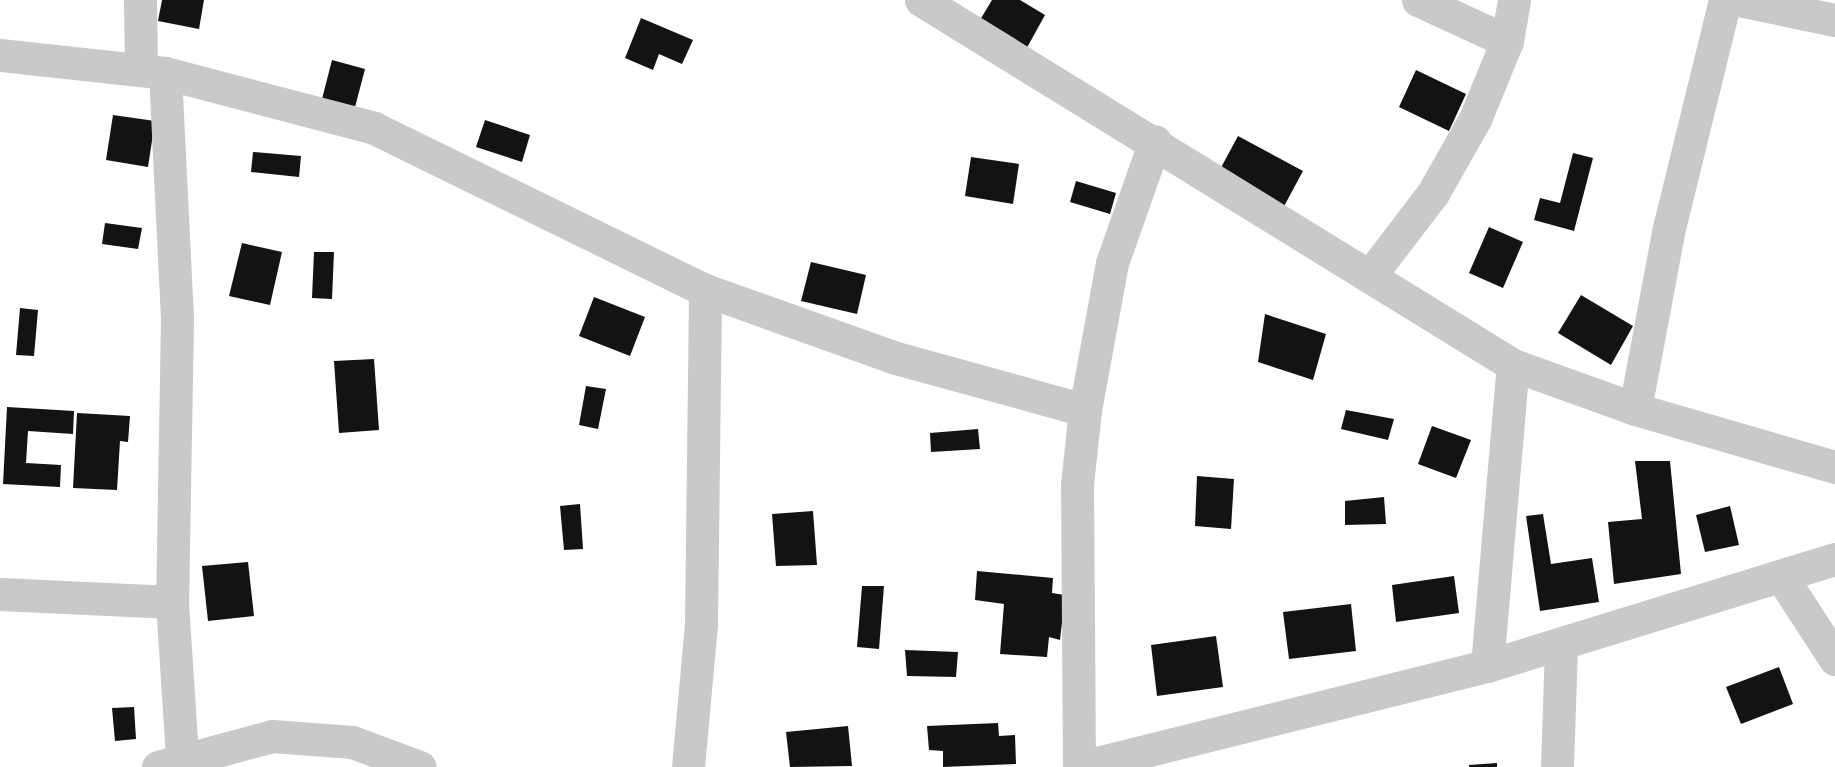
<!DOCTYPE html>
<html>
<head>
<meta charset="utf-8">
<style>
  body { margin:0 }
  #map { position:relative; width:1835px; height:767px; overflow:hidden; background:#fff; font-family:Signika,sans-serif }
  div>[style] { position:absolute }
  .building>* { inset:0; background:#131313 }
  .street>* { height:33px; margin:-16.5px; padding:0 16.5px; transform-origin:16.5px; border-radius:16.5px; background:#c9c9c9 }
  span { translate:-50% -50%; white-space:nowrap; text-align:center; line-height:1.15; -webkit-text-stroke:7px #fff; paint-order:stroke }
</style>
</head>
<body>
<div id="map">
  <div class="building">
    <i style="clip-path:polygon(162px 0,204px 0,199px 29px,158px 21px)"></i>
    <i style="clip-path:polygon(992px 0,1020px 0,1045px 15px,1024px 53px,977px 25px)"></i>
    <i style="clip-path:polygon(641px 18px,693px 40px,682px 64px,659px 54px,653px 70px,625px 58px)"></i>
    <i style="clip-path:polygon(332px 60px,365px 69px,354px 111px,321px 103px)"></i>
    <i style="clip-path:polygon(1416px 70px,1466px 94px,1449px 131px,1399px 107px)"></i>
    <i style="clip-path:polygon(113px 115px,155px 121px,148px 167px,106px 160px)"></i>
    <i style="clip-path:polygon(485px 120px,530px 135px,522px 162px,476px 147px)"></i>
    <i style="clip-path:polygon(1238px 136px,1303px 171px,1282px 210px,1217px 175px)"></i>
    <i style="clip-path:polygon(253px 152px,301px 156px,299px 177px,251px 172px)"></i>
    <i style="clip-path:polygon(1573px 153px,1593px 158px,1574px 231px,1534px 220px,1540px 198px,1560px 203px)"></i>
    <i style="clip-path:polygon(971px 157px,1019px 164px,1013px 204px,965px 196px)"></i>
    <i style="clip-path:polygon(1076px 181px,1116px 193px,1110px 214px,1070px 202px)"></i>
    <i style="clip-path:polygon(105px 223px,142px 228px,138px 249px,102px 244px)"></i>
    <i style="clip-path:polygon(1489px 227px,1523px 242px,1503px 288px,1469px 273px)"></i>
    <i style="clip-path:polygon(242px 243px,282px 252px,270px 305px,229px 296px)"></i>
    <i style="clip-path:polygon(314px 252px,334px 252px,332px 299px,312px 298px)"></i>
    <i style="clip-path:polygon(811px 262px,866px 275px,857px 314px,801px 301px)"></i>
    <i style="clip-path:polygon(1581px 295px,1633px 326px,1611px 365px,1558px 333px)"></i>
    <i style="clip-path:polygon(594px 297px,645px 317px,630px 356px,579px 336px)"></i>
    <i style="clip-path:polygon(20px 308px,38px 310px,34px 356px,16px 355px)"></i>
    <i style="clip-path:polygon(1265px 314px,1326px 334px,1313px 380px,1258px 362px)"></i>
    <i style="clip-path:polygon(374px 359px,379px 430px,339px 433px,334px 361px)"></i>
    <i style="clip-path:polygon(586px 386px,606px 389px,598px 429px,579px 425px)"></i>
    <i style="clip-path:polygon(7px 407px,74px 411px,73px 434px,28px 431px,26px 463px,61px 465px,60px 487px,3px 484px)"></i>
    <i style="clip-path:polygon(1346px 410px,1394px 419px,1388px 440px,1341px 429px)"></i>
    <i style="clip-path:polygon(77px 413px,130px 416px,128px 442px,120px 441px,117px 490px,73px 488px)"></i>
    <i style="clip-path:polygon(1432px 426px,1471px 440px,1456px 478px,1418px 464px)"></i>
    <i style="clip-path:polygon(978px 429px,980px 449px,931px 452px,930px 433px)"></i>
    <i style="clip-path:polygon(1635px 461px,1670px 461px,1681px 574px,1614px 584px,1608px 522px,1642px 519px)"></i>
    <i style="clip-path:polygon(1197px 476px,1234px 479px,1231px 529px,1195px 526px)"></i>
    <i style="clip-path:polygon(1384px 497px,1386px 524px,1345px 525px,1345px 501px)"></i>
    <i style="clip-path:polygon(580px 504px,583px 549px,564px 550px,560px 506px)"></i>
    <i style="clip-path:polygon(1730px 506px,1739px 545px,1705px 552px,1696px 515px)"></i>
    <i style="clip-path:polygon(813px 511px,817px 565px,776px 566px,772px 514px)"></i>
    <i style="clip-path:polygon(1543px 514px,1551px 564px,1592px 558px,1599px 602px,1540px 611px,1526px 516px)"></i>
    <i style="clip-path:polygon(248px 562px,254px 616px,208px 621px,202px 566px)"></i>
    <i style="clip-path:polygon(977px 571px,1053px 578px,1052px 593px,1065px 595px,1060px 640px,1049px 637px,1047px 657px,1000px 654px,1004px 604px,975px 600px)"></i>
    <i style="clip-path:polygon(1454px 576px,1459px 613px,1396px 622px,1392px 585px)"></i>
    <i style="clip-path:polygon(862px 586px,884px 586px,879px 649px,857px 647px)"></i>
    <i style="clip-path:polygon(1351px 604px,1356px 651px,1289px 659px,1283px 612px)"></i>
    <i style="clip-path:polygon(1216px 636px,1223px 687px,1157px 696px,1151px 645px)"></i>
    <i style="clip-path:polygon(905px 650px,958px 652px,956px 677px,907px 676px)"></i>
    <i style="clip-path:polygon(1779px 667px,1793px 704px,1741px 724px,1726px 687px)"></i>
    <i style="clip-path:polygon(134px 707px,136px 739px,115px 741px,112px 708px)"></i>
    <i style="clip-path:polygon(998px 723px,999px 736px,1015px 735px,1016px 764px,943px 767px,943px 751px,929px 750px,927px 726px)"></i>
    <i style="clip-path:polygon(848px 726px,852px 766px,790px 767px,786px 732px)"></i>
    <i style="clip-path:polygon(1497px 763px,1497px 767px,1469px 767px,1469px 765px)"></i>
  </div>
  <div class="street">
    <i style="left:140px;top:0;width:70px;rotate:89.2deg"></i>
    <i style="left:921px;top:0;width:695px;rotate:31.66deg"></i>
    <i style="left:1513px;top:365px;width:130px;rotate:19.8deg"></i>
    <i style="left:1635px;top:409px;width:208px;rotate:16.2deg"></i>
    <i style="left:1418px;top:0;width:98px;rotate:24.7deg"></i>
    <i style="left:1739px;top:0;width:98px;rotate:11.8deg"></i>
    <i style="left:0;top:55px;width:166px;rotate:6.2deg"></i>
    <i style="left:165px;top:73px;width:216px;rotate:14.7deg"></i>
    <i style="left:374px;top:128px;width:369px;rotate:26.1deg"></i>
    <i style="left:705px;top:290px;width:203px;rotate:19.6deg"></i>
    <i style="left:896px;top:358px;width:196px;rotate:15.4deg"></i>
    <i style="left:165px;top:73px;width:247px;rotate:87.2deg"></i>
    <i style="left:177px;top:320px;width:282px;rotate:91deg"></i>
    <i style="left:172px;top:602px;width:155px;rotate:86.3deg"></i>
    <i style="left:1372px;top:273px;width:101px;rotate:-52.7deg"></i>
    <i style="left:1433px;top:193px;width:85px;rotate:-60.4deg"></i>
    <i style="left:1475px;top:119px;width:84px;rotate:-67.7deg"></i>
    <i style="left:1507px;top:41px;width:42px;rotate:-80.3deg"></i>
    <i style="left:1635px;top:409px;width:184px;rotate:-79.4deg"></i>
    <i style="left:1669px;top:228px;width:235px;rotate:-76.2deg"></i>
    <i style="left:1781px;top:576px;width:99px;rotate:57deg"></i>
    <i style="left:0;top:594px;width:172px;rotate:2.7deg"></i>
    <i style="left:1487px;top:666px;width:302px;rotate:-85.1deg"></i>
    <i style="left:158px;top:767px;width:118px;rotate:-15.2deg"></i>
    <i style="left:272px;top:736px;width:80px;rotate:4.3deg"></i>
    <i style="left:352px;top:742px;width:72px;rotate:20.2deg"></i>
    <i style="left:688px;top:767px;width:145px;rotate:-84.8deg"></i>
    <i style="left:701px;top:623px;width:333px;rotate:-89.3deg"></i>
    <i style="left:1079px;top:767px;width:283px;rotate:-90.4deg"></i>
    <i style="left:1077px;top:484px;width:74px;rotate:-83.8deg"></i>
    <i style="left:1085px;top:410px;width:149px;rotate:-79.6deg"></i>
    <i style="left:1112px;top:263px;width:129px;rotate:-70.6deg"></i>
    <i style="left:1081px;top:767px;width:418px;rotate:-14deg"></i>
    <i style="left:1487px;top:666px;width:364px;rotate:-17.1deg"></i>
    <i style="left:1557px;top:767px;width:122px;rotate:-88.1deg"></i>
  </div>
</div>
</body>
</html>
